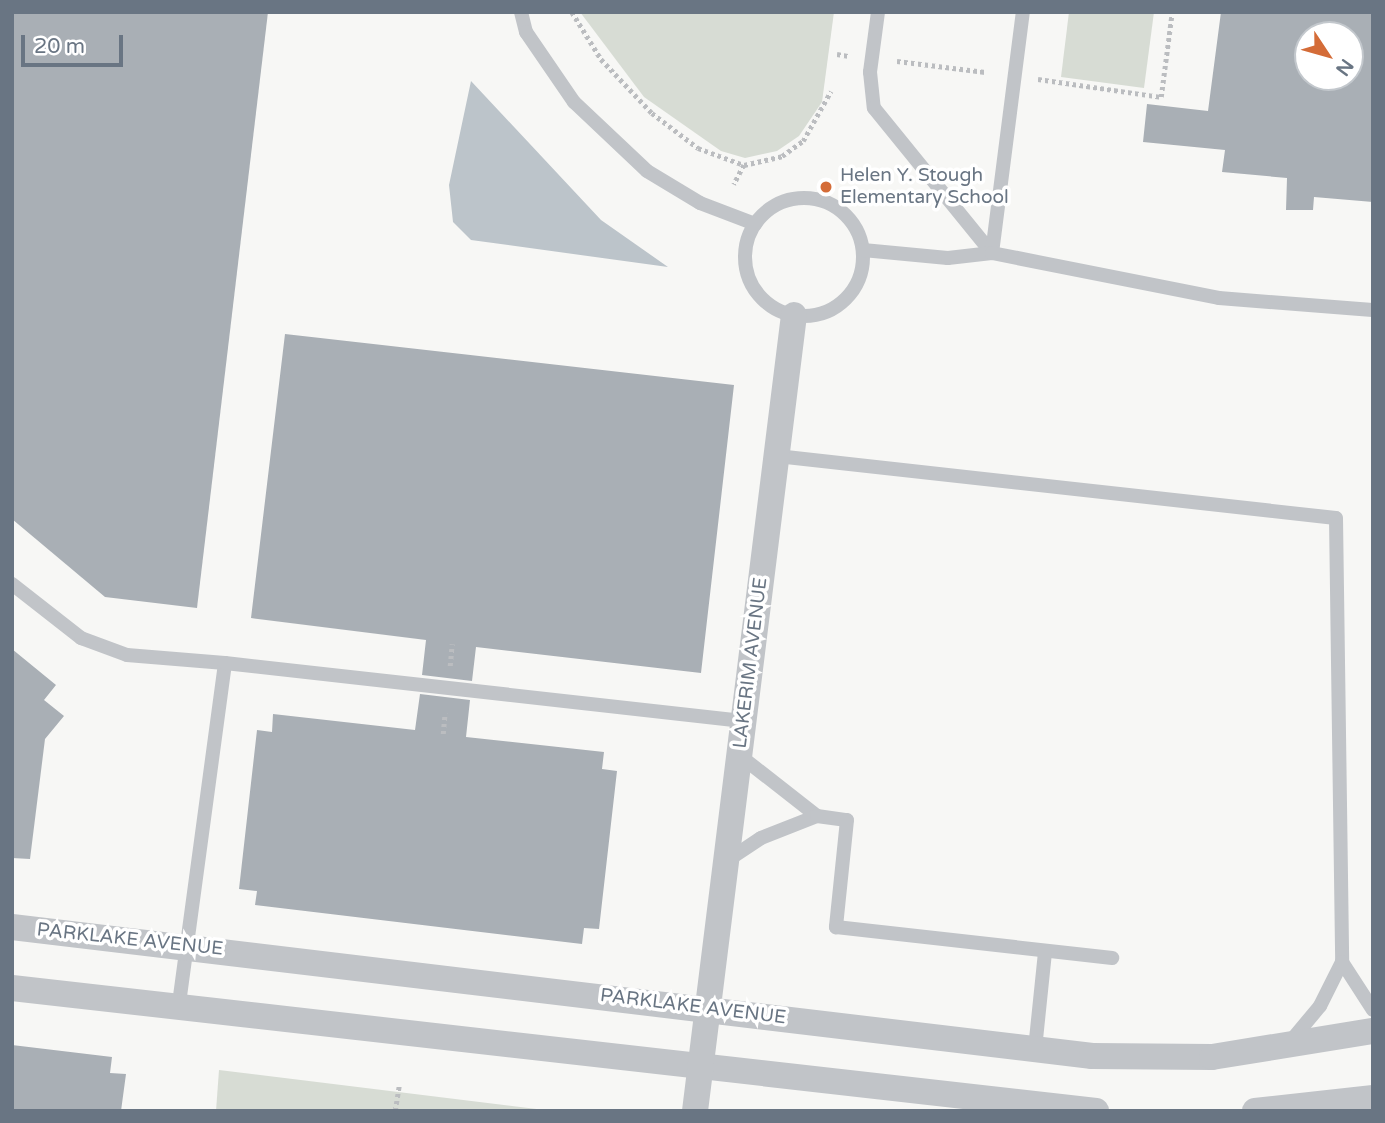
<!DOCTYPE html>
<html>
<head>
<meta charset="utf-8">
<style>
  body { margin:0 }
  #map { position:relative; width:1385px; height:1123px; overflow:hidden; background:#f7f7f5; font-family:"Varela Round",sans-serif }
  div>[style] { position:absolute }
  .green>* { inset:0; background:#d7dcd4 }
  .water>* { inset:0; background:#bcc4ca }
  .building>* { inset:0; background:#a9afb5 }
  .path>* { height:4.5px; margin-top:-2.25px; transform-origin:0; background:repeating-linear-gradient(90deg,#bbbdc0 0 3.5px,transparent 0 7px) }
  .lane>* { height:14px; margin:-7px; padding:0 7px; transform-origin:7px; border-radius:7px; background:#c1c4c8 }
  .lane>.ring { margin:-7px; padding:0; box-sizing:content-box; background:none; border:14px solid #c1c4c8; border-radius:50% }
  .street>* { height:26px; margin:-13px; padding:0 13px; transform-origin:13px; border-radius:13px; background:#c1c4c8 }
  .dots>* { width:19px; height:19px; translate:-50% -50%; box-sizing:border-box; border:4px solid #fff; border-radius:50% }
  span { translate:-50% -50%; white-space:nowrap; text-align:center; line-height:1.15; -webkit-text-stroke:7px #fff; paint-order:stroke }
  .poi-label { font-size:19px; color:#697583 }
  .left { translate:0 -50%; text-align:left }
  .street-label { font-size:19px; color:#697583 }
  .frame { position:absolute; inset:0; border:14px solid #697583; pointer-events:none }
  .north { position:absolute; left:1294px; top:21px; width:70px; height:70px; box-sizing:border-box; background:#fff; border:2px solid #c3c8cd; border-radius:50%; rotate:126deg; font-size:19px; font-weight:700; line-height:28px; text-align:center; color:#697583 }
  .north::after { content:''; display:block; margin:auto; width:24px; height:32px; background:#d46c38; clip-path:polygon(50% 0,100% 100%,50% 72%,0 100%) }
  .scale { position:absolute; left:21px; top:35px; width:102px; height:32px; box-sizing:border-box; border:4px solid #697583; border-top:0; padding-left:9px; font-size:21px; line-height:24px; white-space:nowrap; color:#697583; -webkit-text-stroke:5px #fff; paint-order:stroke }
</style>
</head>
<body>
<div id="map">
  <div class="green">
    <i style="clip-path:polygon(580px 12px,834px 12px,822px 102px,799px 136px,777px 151px,745px 158px,721px 151px,644px 97px)"></i>
    <i style="clip-path:polygon(1069px 12px,1154px 12px,1144px 88px,1061px 77px)"></i>
    <i style="clip-path:polygon(219px 1070px,553px 1111px,216px 1111px)"></i>
  </div>
  <div class="water">
    <i style="clip-path:polygon(471px 81px,601px 220px,668px 267px,471px 240px,453px 222px,449px 185px)"></i>
  </div>
  <div class="building">
    <i style="clip-path:polygon(12px 12px,268px 12px,197px 608px,105px 597px,12px 519px)"></i>
    <i style="clip-path:polygon(evenodd,1221px 12px,1373px 12px,1373px 202px,1314px 197px,1313px 210px,1286px 210px,1287px 178px,1222px 172px,1225px 150px,1143px 142px,1147px 104px,1208px 111px,1221px 12px,1308px 35px,1350px 35px,1350px 77px,1308px 77px,1308px 35px)"></i>
    <i style="clip-path:polygon(285px 334px,734px 385px,701px 673px,476px 647px,472px 681px,422px 675px,426px 640px,251px 618px)"></i>
    <i style="clip-path:polygon(12px 649px,56px 685px,44px 700px,64px 716px,45px 739px,30px 859px,12px 858px)"></i>
    <i style="clip-path:polygon(420px 694px,470px 700px,466px 737px,604px 752px,602px 769px,617px 771px,599px 929px,584px 928px,582px 944px,255px 905px,257px 891px,239px 889px,257px 730px,272px 732px,273px 714px,415px 730px)"></i>
    <i style="clip-path:polygon(12px 1045px,112px 1057px,110px 1073px,126px 1074px,121px 1111px,12px 1111px)"></i>
  </div>
  <div class="path">
    <i style="left:572px;top:12px;width:55px;rotate:58.3deg"></i>
    <i style="left:601px;top:59px;width:74px;rotate:46.6deg"></i>
    <i style="left:652px;top:113px;width:58px;rotate:37.3deg"></i>
    <i style="left:698px;top:148px;width:49px;rotate:20.3deg"></i>
    <i style="left:744px;top:165px;width:22px;rotate:117deg"></i>
    <i style="left:837px;top:54px;width:11px;rotate:10deg"></i>
    <i style="left:897px;top:61px;width:89px;rotate:7.1deg"></i>
    <i style="left:1038px;top:79px;width:124px;rotate:8.3deg"></i>
    <i style="left:1161px;top:97px;width:86px;rotate:-82.6deg"></i>
    <i style="left:744px;top:165px;width:39px;rotate:-13deg"></i>
    <i style="left:782px;top:156px;width:26px;rotate:-36deg"></i>
    <i style="left:803px;top:141px;width:57px;rotate:-60.8deg"></i>
    <i style="left:450px;top:666px;width:22px;rotate:-85deg"></i>
    <i style="left:443px;top:734px;width:21px;rotate:-85deg"></i>
    <i style="left:395px;top:1111px;width:26px;rotate:-81deg"></i>
    <i style="left:604px;top:1111px;width:2px;rotate:-90deg"></i>
  </div>
  <div class="lane">
    <i style="left:521px;top:12px;width:21px;rotate:76deg"></i>
    <i style="left:526px;top:32px;width:85px;rotate:55.6deg"></i>
    <i style="left:574px;top:102px;width:100px;rotate:43.4deg"></i>
    <i style="left:647px;top:171px;width:62px;rotate:31.1deg"></i>
    <i style="left:700px;top:203px;width:59px;rotate:20.9deg"></i>
    <i style="left:878px;top:12px;width:61px;rotate:97.6deg"></i>
    <i style="left:870px;top:72px;width:36px;rotate:84deg"></i>
    <i style="left:874px;top:108px;width:187px;rotate:50.9deg"></i>
    <i style="left:992px;top:253px;width:243px;rotate:-82.7deg"></i>
    <i class="ring" style="left:745px;top:198px;width:104px;height:104px"></i>
    <i style="left:863px;top:250px;width:85px;rotate:5.4deg"></i>
    <i style="left:948px;top:258px;width:44px;rotate:-6.5deg"></i>
    <i style="left:992px;top:253px;width:231px;rotate:11.2deg"></i>
    <i style="left:1219px;top:298px;width:154px;rotate:4.5deg"></i>
    <i style="left:777px;top:456px;width:562px;rotate:6.33deg"></i>
    <i style="left:1336px;top:518px;width:444px;rotate:89.2deg"></i>
    <i style="left:1342px;top:962px;width:57px;rotate:57.1deg"></i>
    <i style="left:12px;top:584px;width:88px;rotate:38deg"></i>
    <i style="left:81px;top:638px;width:49px;rotate:20.3deg"></i>
    <i style="left:127px;top:655px;width:98px;rotate:4.7deg"></i>
    <i style="left:739px;top:755px;width:99px;rotate:38deg"></i>
    <i style="left:725px;top:862px;width:43px;rotate:-33.7deg"></i>
    <i style="left:761px;top:838px;width:60px;rotate:-21.4deg"></i>
    <i style="left:817px;top:816px;width:30px;rotate:8deg"></i>
    <i style="left:847px;top:820px;width:108px;rotate:95.9deg"></i>
    <i style="left:836px;top:927px;width:278px;rotate:6.4deg"></i>
    <i style="left:178px;top:1011px;width:351px;rotate:-82.3deg"></i>
    <i style="left:225px;top:663px;width:521px;rotate:6.39deg"></i>
    <i style="left:1290px;top:1042px;width:47px;rotate:-50.2deg"></i>
    <i style="left:1320px;top:1006px;width:49px;rotate:-63.4deg"></i>
    <i style="left:1035px;top:1049px;width:97px;rotate:-84.1deg"></i>
  </div>
  <div class="street">
    <i style="left:12px;top:927px;width:1088px;rotate:6.81deg"></i>
    <i style="left:1092px;top:1056px;width:120px;rotate:0.5deg"></i>
    <i style="left:1212px;top:1057px;width:163px;rotate:-9.2deg"></i>
    <i style="left:12px;top:988px;width:1091px;rotate:6.47deg"></i>
    <i style="left:695px;top:1111px;width:802px;rotate:-82.91deg"></i>
    <i style="left:1255px;top:1111px;width:119px;rotate:-6.3deg"></i>
  </div>
  <div class="dots">
    <i style="left:826px;top:187px;background:#d46c38"></i>
  </div>
  <div class="poi-label">
    <span class="left" style="left:840px;top:187px">Helen Y. Stough<br>Elementary School</span>
  </div>
  <div class="street-label">
    <span style="left:751px;top:663px;rotate:-83deg">LAKERIM AVENUE</span>
    <span style="left:130px;top:940px;rotate:6deg">PARKLAKE AVENUE</span>
    <span style="left:693px;top:1007px;rotate:7deg">PARKLAKE AVENUE</span>
  </div>
  <div class="frame"></div>
  <div class="north">N</div>
  <div class="scale">20 m</div>
</div>
</body>
</html>
